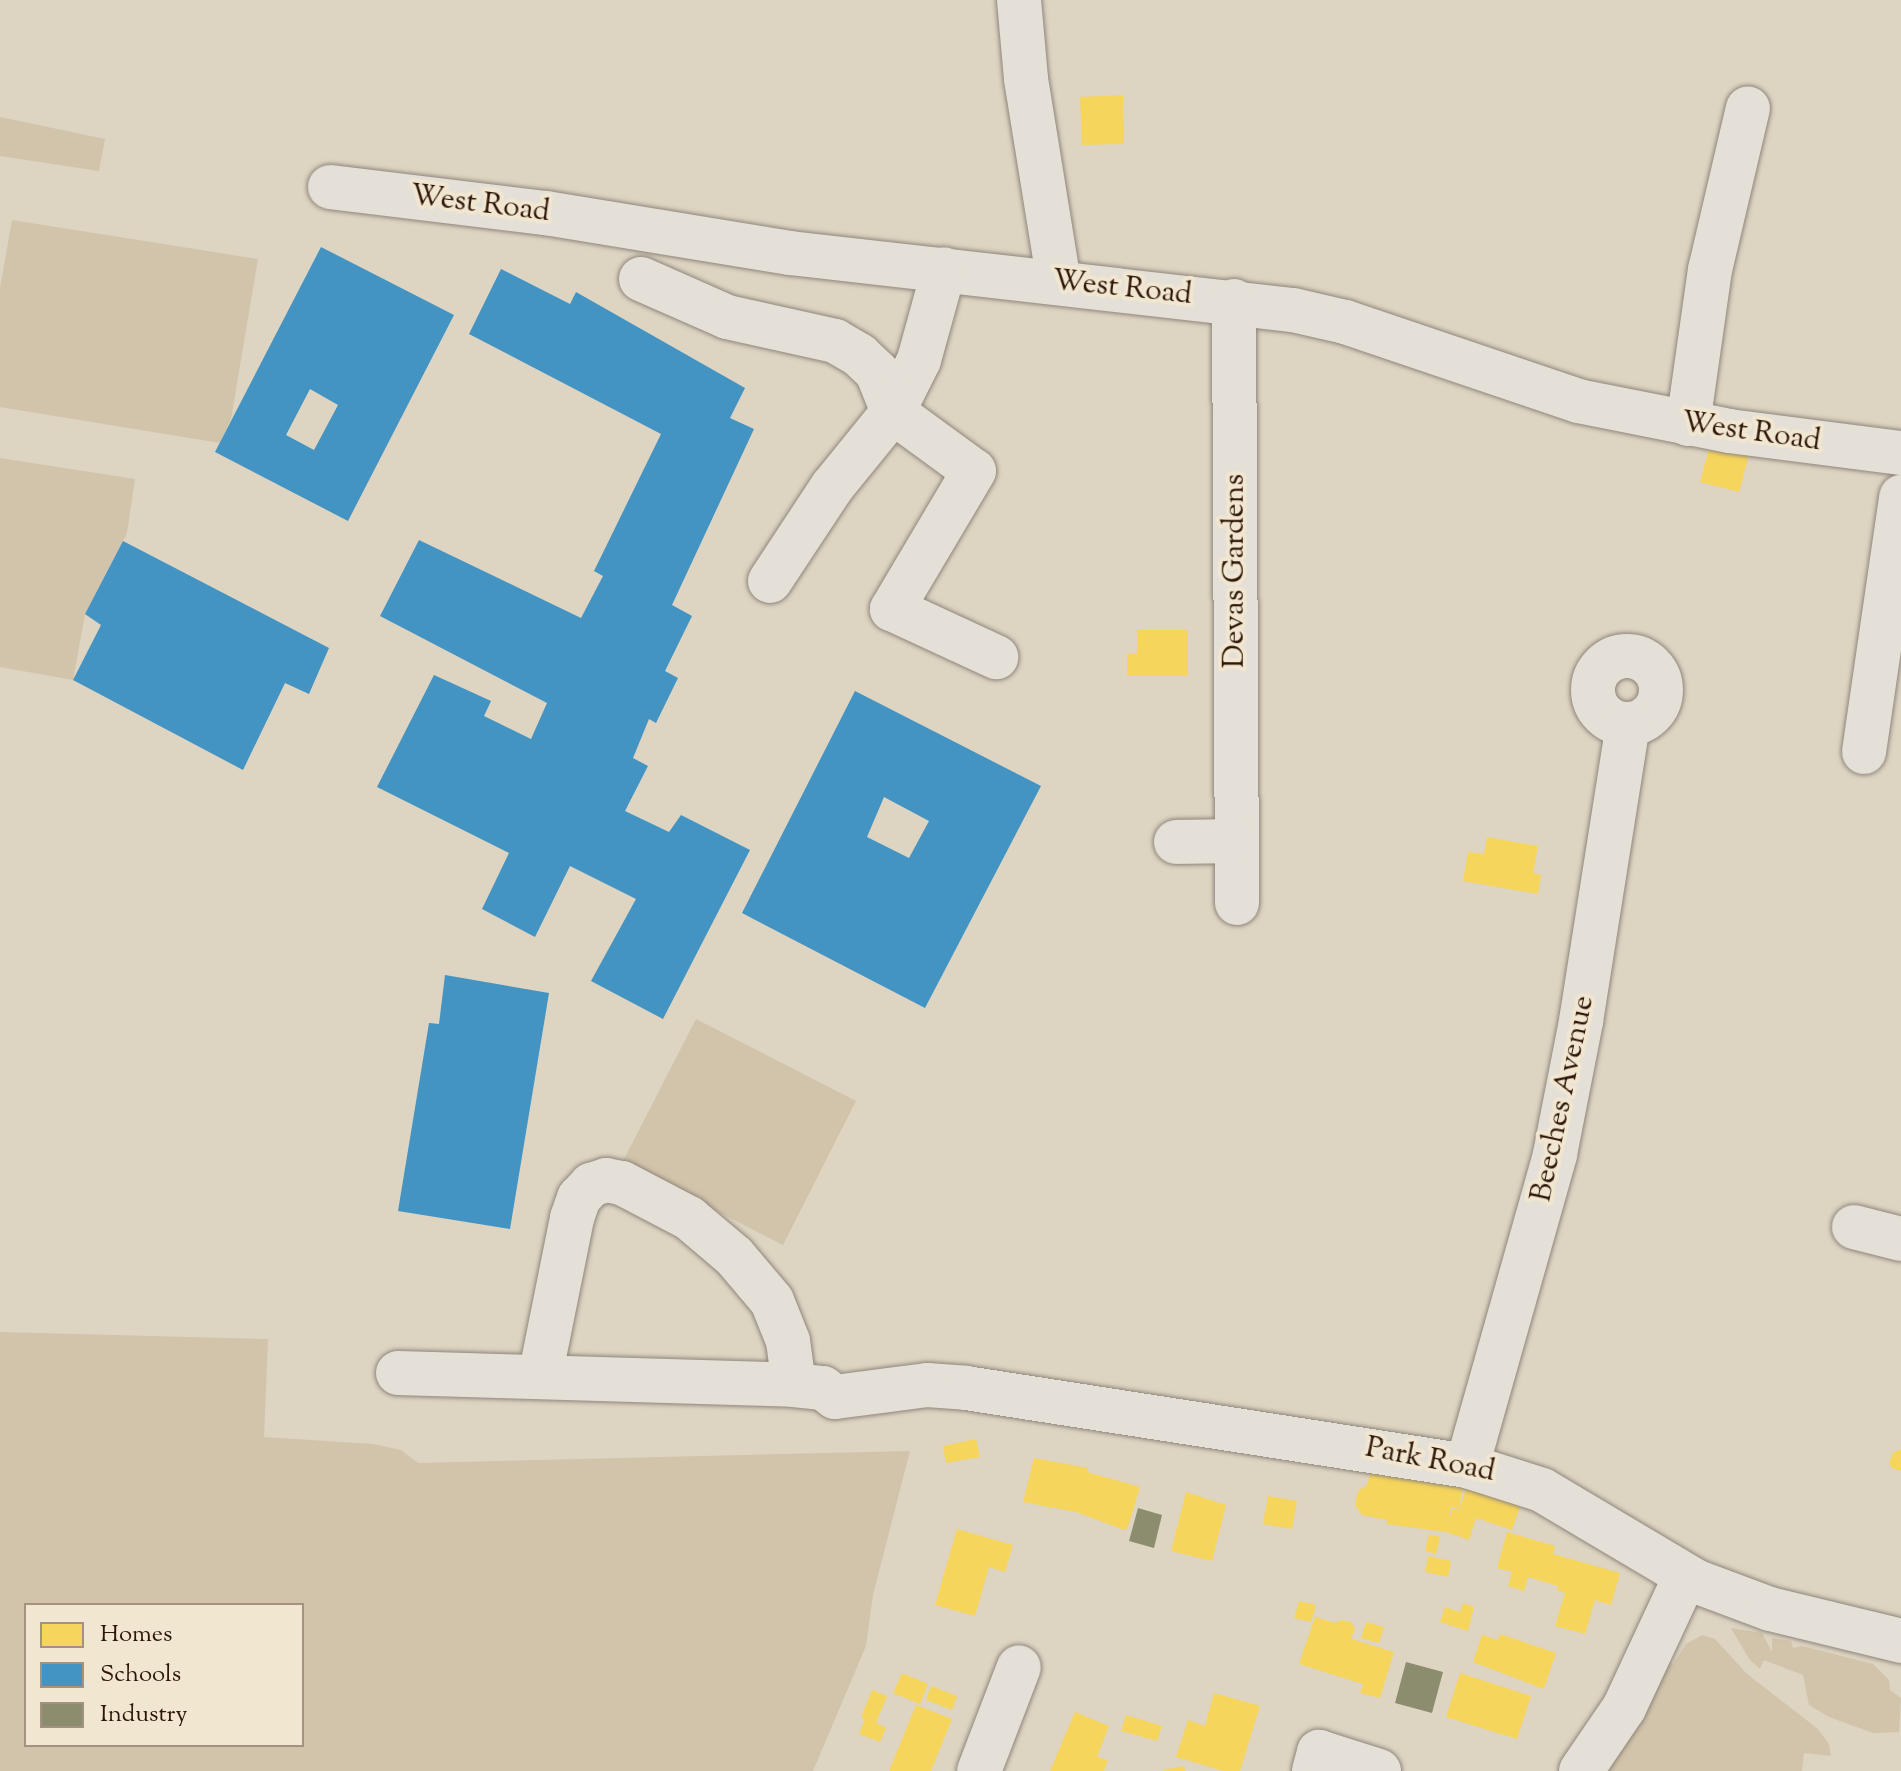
<!DOCTYPE html>
<html>
<head>
<meta charset="utf-8">
<style>
  body { margin:0 }
  #map { position:relative; width:1901px; height:1771px; overflow:hidden; background:#ddd4c2; font-family:"Sorts Mill Goudy",serif }
  div>[style] { position:absolute }
  .green>* { inset:0; background:#d2c4ab }
  .homes>* { inset:0; background:#f6d55c }
  .schools>* { inset:0; background:#4393c3 }
  .industry>* { inset:0; background:#8c8c6e }
  .roads { filter:drop-shadow(0 0 2px #8f867b) drop-shadow(0 0 2px #8f867b) }
  .minor>* { height:44px; margin:-22px; padding:0 22px; transform-origin:22px; border-radius:22px; background:#e5e0d7 }
  .minor>.ring { margin:-22px; padding:0; box-sizing:content-box; background:none; border:44px solid #e5e0d7; border-radius:50% }
  span { translate:-50% -50%; white-space:nowrap; text-align:center; line-height:1.15; -webkit-text-stroke:8px #f1e6d0; paint-order:stroke }
  .street-label { font-size:30px; color:#2d1508 }
  .legend { position:absolute; left:24px; top:1603px; width:280px; height:144px; box-sizing:border-box; background:#f1e6d0; border:2px solid #a39280; margin:0; padding:10px 14px; list-style:none; font-size:24px; color:#2d1508 }
  .legend li { display:flex; align-items:center; gap:16px; height:40px }
  .legend b { width:40px; border:2px solid #a39280 }
</style>
</head>
<body>
<div id="map">
  <div class="green">
    <i style="clip-path:polygon(0 117px,105px 139px,99px 171px,0 156px)"></i>
    <i style="clip-path:polygon(12px 220px,258px 259px,231px 419px,220px 443px,0 407px,0 288px)"></i>
    <i style="clip-path:polygon(0 458px,135px 479px,127px 533px,85px 614px,73px 680px,0 667px)"></i>
    <i style="clip-path:polygon(696px 1019px,856px 1101px,783px 1245px,622px 1163px)"></i>
    <i style="clip-path:polygon(evenodd,0 1332px,268px 1339px,264px 1437px,373px 1444px,401px 1450px,418px 1463px,910px 1451px,873px 1595px,866px 1646px,813px 1771px,0 1771px,0 1332px,26px 1605px,302px 1605px,302px 1745px,26px 1745px,26px 1605px)"></i>
    <i style="clip-path:polygon(1731px 1628px,1762px 1633px,1772px 1652px,1772px 1638px,1791px 1641px,1793px 1648px,1802px 1646px,1873px 1664px,1889px 1680px,1890px 1690px,1901px 1698px,1899px 1732px,1873px 1733px,1829px 1717px,1809px 1705px,1803px 1675px,1764px 1660px,1760px 1669px,1749px 1659px)"></i>
    <i style="clip-path:polygon(1702px 1635px,1715px 1639px,1747px 1674px,1818px 1729px,1829px 1744px,1831px 1756px,1804px 1753px,1802px 1771px,1604px 1771px,1665px 1662px,1673px 1664px,1686px 1644px)"></i>
  </div>
  <div class="homes">
    <i style="clip-path:polygon(1123px 95px,1124px 144px,1082px 145px,1080px 97px)"></i>
    <i style="clip-path:polygon(1711px 441px,1750px 451px,1739px 492px,1700px 482px)"></i>
    <i style="clip-path:polygon(1137px 630px,1188px 630px,1188px 676px,1127px 676px,1127px 653px,1137px 653px)"></i>
    <i style="clip-path:polygon(1487px 837px,1538px 846px,1533px 873px,1541px 875px,1538px 894px,1463px 881px,1468px 852px,1484px 854px)"></i>
    <i style="clip-path:polygon(976px 1439px,980px 1457px,946px 1463px,943px 1446px)"></i>
    <i style="clip-path:polygon(1901px 1449px,1901px 1471px,1892px 1468px,1889px 1463px,1893px 1453px)"></i>
    <i style="clip-path:polygon(1034px 1458px,1088px 1468px,1087px 1472px,1140px 1487px,1128px 1527px,1124px 1530px,1076px 1512px,1023px 1502px)"></i>
    <i style="clip-path:polygon(1370px 1470px,1463px 1486px,1459px 1509px,1451px 1507px,1448px 1524px,1452px 1509px,1459px 1510px,1467px 1486px,1521px 1504px,1512px 1530px,1476px 1518px,1469px 1540px,1446px 1532px,1386px 1524px,1387px 1520px,1362px 1515px,1355px 1505px,1358px 1491px,1368px 1484px)"></i>
    <i style="clip-path:polygon(1186px 1492px,1226px 1505px,1212px 1561px,1171px 1551px)"></i>
    <i style="clip-path:polygon(1268px 1496px,1297px 1501px,1292px 1529px,1263px 1524px)"></i>
    <i style="clip-path:polygon(957px 1529px,1013px 1545px,1005px 1572px,989px 1567px,975px 1616px,935px 1605px)"></i>
    <i style="clip-path:polygon(1507px 1532px,1555px 1546px,1553px 1554px,1620px 1573px,1611px 1605px,1595px 1600px,1585px 1634px,1555px 1626px,1565px 1593px,1557px 1590px,1558px 1586px,1528px 1577px,1524px 1591px,1508px 1586px,1512px 1572px,1497px 1568px)"></i>
    <i style="clip-path:polygon(1429px 1534px,1440px 1537px,1436px 1554px,1425px 1551px)"></i>
    <i style="clip-path:polygon(1428px 1556px,1451px 1561px,1448px 1577px,1425px 1572px)"></i>
    <i style="clip-path:polygon(1299px 1601px,1316px 1605px,1311px 1622px,1294px 1618px)"></i>
    <i style="clip-path:polygon(1463px 1603px,1474px 1607px,1468px 1631px,1440px 1622px,1445px 1607px,1460px 1612px)"></i>
    <i style="clip-path:polygon(1315px 1617px,1335px 1623px,1341px 1620px,1351px 1622px,1355px 1629px,1351px 1639px,1394px 1652px,1380px 1698px,1360px 1693px,1363px 1684px,1299px 1664px)"></i>
    <i style="clip-path:polygon(1366px 1622px,1384px 1627px,1379px 1643px,1361px 1638px)"></i>
    <i style="clip-path:polygon(1500px 1634px,1556px 1653px,1544px 1689px,1473px 1662px,1482px 1635px,1498px 1640px)"></i>
    <i style="clip-path:polygon(902px 1673px,928px 1684px,920px 1704px,893px 1693px)"></i>
    <i style="clip-path:polygon(1460px 1673px,1531px 1696px,1517px 1739px,1446px 1717px)"></i>
    <i style="clip-path:polygon(931px 1686px,957px 1696px,952px 1710px,926px 1700px)"></i>
    <i style="clip-path:polygon(872px 1690px,887px 1696px,876px 1723px,886px 1728px,880px 1742px,859px 1734px,865px 1719px,861px 1717px)"></i>
    <i style="clip-path:polygon(1214px 1693px,1260px 1706px,1240px 1771px,1223px 1771px,1176px 1757px,1188px 1720px,1205px 1726px)"></i>
    <i style="clip-path:polygon(916px 1705px,952px 1719px,931px 1771px,889px 1771px)"></i>
    <i style="clip-path:polygon(1075px 1712px,1109px 1726px,1097px 1757px,1108px 1760px,1104px 1771px,1050px 1771px)"></i>
    <i style="clip-path:polygon(1126px 1715px,1162px 1726px,1157px 1741px,1121px 1731px)"></i>
    <i style="clip-path:polygon(1184px 1766px,1185px 1771px,1164px 1771px,1164px 1770px)"></i>
  </div>
  <div class="schools">
    <i style="clip-path:polygon(evenodd,321px 247px,454px 315px,348px 521px,215px 452px,321px 247px,310px 389px,338px 405px,314px 450px,286px 435px,310px 389px)"></i>
    <i style="clip-path:polygon(501px 269px,570px 304px,576px 292px,745px 388px,730px 418px,754px 429px,672px 605px,692px 616px,665px 671px,678px 678px,656px 723px,649px 719px,633px 758px,648px 766px,625px 811px,669px 832px,681px 815px,750px 850px,663px 1019px,591px 981px,636px 899px,570px 866px,535px 937px,482px 909px,509px 853px,377px 787px,434px 675px,491px 701px,484px 716px,531px 739px,547px 703px,380px 616px,419px 540px,581px 618px,603px 576px,594px 571px,661px 434px,469px 334px)"></i>
    <i style="clip-path:polygon(123px 541px,329px 648px,309px 694px,285px 683px,243px 770px,73px 680px,101px 625px,85px 614px)"></i>
    <i style="clip-path:polygon(evenodd,855px 691px,1041px 786px,925px 1008px,742px 913px,855px 691px,884px 797px,929px 821px,909px 858px,867px 837px,884px 797px)"></i>
    <i style="clip-path:polygon(445px 975px,549px 993px,510px 1229px,398px 1211px,429px 1023px,439px 1024px)"></i>
  </div>
  <div class="industry">
    <i style="clip-path:polygon(1138px 1508px,1162px 1515px,1154px 1548px,1129px 1541px)"></i>
    <i style="clip-path:polygon(1406px 1662px,1443px 1672px,1432px 1713px,1395px 1703px)"></i>
  </div>
  <div class="roads">
    <div class="minor">
      <i style="left:1019px;top:0;width:79px;rotate:84.9deg"></i>
      <i style="left:1026px;top:79px;width:206px;rotate:80.8deg"></i>
      <i style="left:330px;top:187px;width:218px;rotate:6.9deg"></i>
      <i style="left:546px;top:213px;width:247px;rotate:9.3deg"></i>
      <i style="left:790px;top:253px;width:506px;rotate:6.47deg"></i>
      <i style="left:1293px;top:310px;width:53px;rotate:13deg"></i>
      <i style="left:1345px;top:322px;width:246px;rotate:18.7deg"></i>
      <i style="left:1578px;top:401px;width:154px;rotate:11.2deg"></i>
      <i style="left:1729px;top:431px;width:173px;rotate:7.3deg"></i>
      <i style="left:641px;top:279px;width:94px;rotate:23.8deg"></i>
      <i style="left:727px;top:317px;width:111px;rotate:12.5deg"></i>
      <i style="left:835px;top:341px;width:28px;rotate:30deg"></i>
      <i style="left:859px;top:355px;width:25px;rotate:43deg"></i>
      <i style="left:877px;top:372px;width:43px;rotate:68.2deg"></i>
      <i style="left:893px;top:412px;width:100px;rotate:36.1deg"></i>
      <i style="left:974px;top:471px;width:161px;rotate:120.7deg"></i>
      <i style="left:892px;top:609px;width:115px;rotate:24.8deg"></i>
      <i style="left:1234px;top:301px;width:602px;rotate:89.71deg"></i>
      <i style="left:1688px;top:424px;width:156px;rotate:-81.9deg"></i>
      <i style="left:1710px;top:270px;width:166px;rotate:-76.8deg"></i>
      <i style="left:770px;top:581px;width:113px;rotate:-56.6deg"></i>
      <i style="left:832px;top:487px;width:97px;rotate:-50.9deg"></i>
      <i style="left:893px;top:412px;width:58px;rotate:-63.4deg"></i>
      <i style="left:919px;top:360px;width:94px;rotate:-74.6deg"></i>
      <i class="ring" style="left:1593px;top:656px;width:24px;height:24px"></i>
      <i style="left:1864px;top:752px;width:258px;rotate:-81.7deg"></i>
      <i style="left:1176px;top:842px;width:61px;rotate:-0.9deg"></i>
      <i style="left:1854px;top:1227px;width:49px;rotate:14.3deg"></i>
      <i style="left:398px;top:1373px;width:396px;rotate:1.7deg"></i>
      <i style="left:794px;top:1385px;width:29px;rotate:6deg"></i>
      <i style="left:823px;top:1388px;width:15px;rotate:37deg"></i>
      <i style="left:835px;top:1397px;width:93px;rotate:-7.4deg"></i>
      <i style="left:927px;top:1385px;width:39px;rotate:4deg"></i>
      <i style="left:966px;top:1388px;width:507px;rotate:8.85deg"></i>
      <i style="left:1467px;top:1466px;width:79px;rotate:17.7deg"></i>
      <i style="left:1542px;top:1490px;width:178px;rotate:30.7deg"></i>
      <i style="left:1695px;top:1581px;width:80px;rotate:20.5deg"></i>
      <i style="left:1770px;top:1609px;width:135px;rotate:13.7deg"></i>
      <i style="left:540px;top:1377px;width:162px;rotate:-78.6deg"></i>
      <i style="left:572px;top:1218px;width:21px;rotate:-71deg"></i>
      <i style="left:579px;top:1198px;width:18px;rotate:-47deg"></i>
      <i style="left:591px;top:1185px;width:16px;rotate:-18deg"></i>
      <i style="left:606px;top:1180px;width:16px;rotate:11deg"></i>
      <i style="left:622px;top:1183px;width:76px;rotate:27.6deg"></i>
      <i style="left:689px;top:1218px;width:59px;rotate:40.2deg"></i>
      <i style="left:734px;top:1256px;width:59px;rotate:49.8deg"></i>
      <i style="left:772px;top:1301px;width:43px;rotate:68.2deg"></i>
      <i style="left:788px;top:1341px;width:44px;rotate:82.2deg"></i>
      <i style="left:1467px;top:1466px;width:324px;rotate:-74.2deg"></i>
      <i style="left:1555px;top:1154px;width:136px;rotate:-78.9deg"></i>
      <i style="left:1581px;top:1021px;width:300px;rotate:-81deg"></i>
      <i style="left:979px;top:1771px;width:111px;rotate:-69deg"></i>
      <i style="left:1314px;top:1771px;width:20px;rotate:-75deg"></i>
      <i style="left:1319px;top:1752px;width:63px;rotate:17.6deg"></i>
      <i style="left:1581px;top:1771px;width:76px;rotate:-55.7deg"></i>
      <i style="left:1624px;top:1708px;width:145px;rotate:-65deg"></i>
    </div>
  </div>
  <div class="street-label">
    <span style="left:480px;top:205px;rotate:7deg">West Road</span>
    <span style="left:1122px;top:289px;rotate:6deg">West Road</span>
    <span style="left:1751px;top:433px;rotate:8deg">West Road</span>
    <span style="left:1236px;top:571px;rotate:-90deg">Devas Gardens</span>
    <span style="left:1564px;top:1099px;rotate:-78deg">Beeches Avenue</span>
    <span style="left:1430px;top:1461px;rotate:11deg">Park Road</span>
  </div>
  <ul class="legend">
  <li><b style="height:22px;background:#f6d55c"></b>Homes</li>
  <li><b style="height:22px;background:#4393c3"></b>Schools</li>
  <li><b style="height:22px;background:#8c8c6e"></b>Industry</li>
  </ul>
</div>
</body>
</html>
